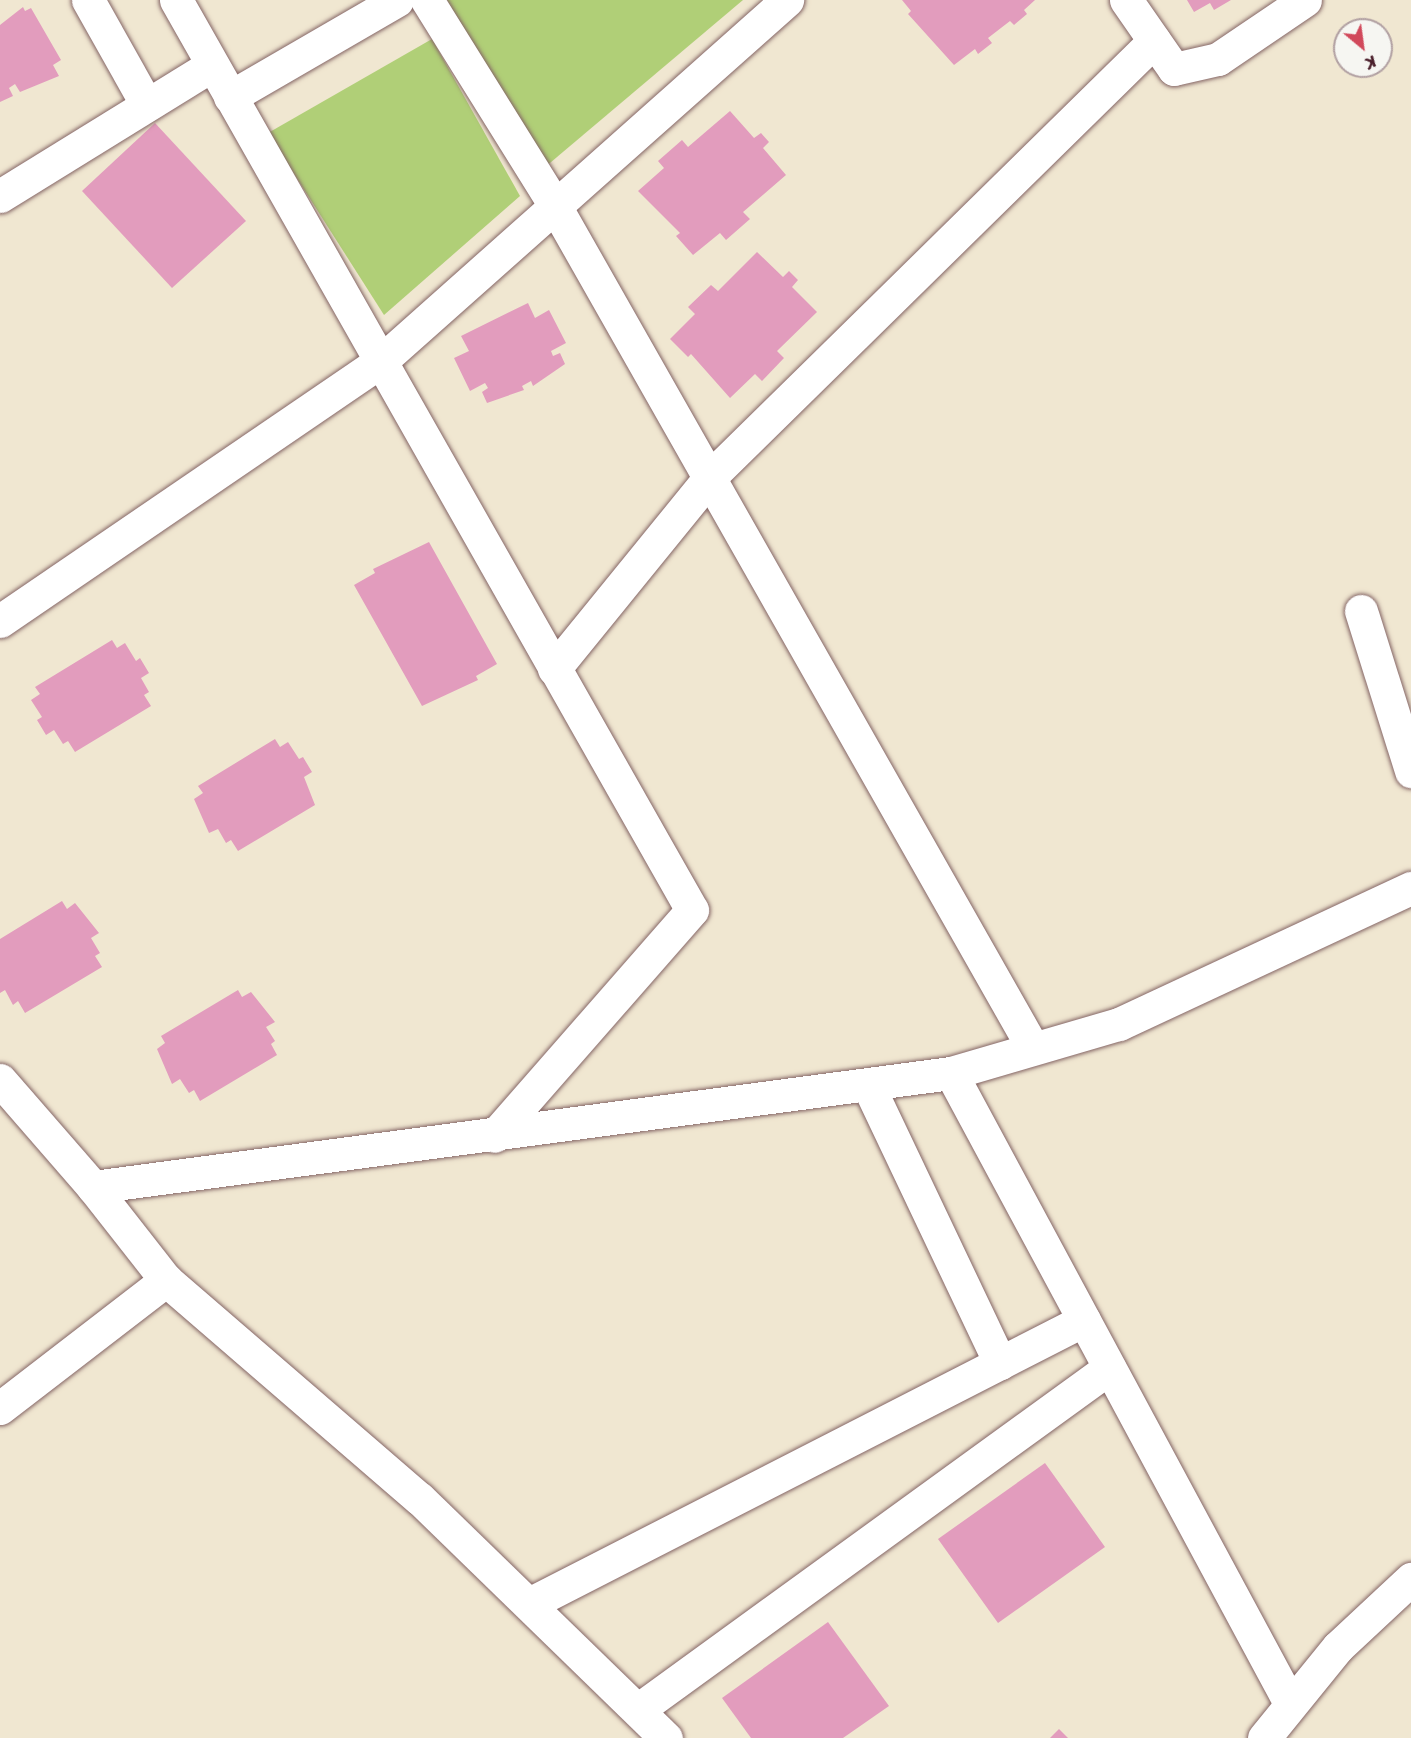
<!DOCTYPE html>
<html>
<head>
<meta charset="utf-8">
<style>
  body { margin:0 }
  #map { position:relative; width:1411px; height:1738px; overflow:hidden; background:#f0e7d1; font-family:Sriracha,sans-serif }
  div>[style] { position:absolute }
  .green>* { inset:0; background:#b0cf77 }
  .building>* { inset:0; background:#e29cbd }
  .roads { filter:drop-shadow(0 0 2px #846565) drop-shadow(0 0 2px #846565) }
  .street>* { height:33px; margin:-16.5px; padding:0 16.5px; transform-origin:16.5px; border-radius:16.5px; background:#fff }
  .secondary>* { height:33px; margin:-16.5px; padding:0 16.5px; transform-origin:16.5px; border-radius:16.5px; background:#fff }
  span { translate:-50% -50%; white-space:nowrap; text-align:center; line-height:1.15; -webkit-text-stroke:6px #f6f6f2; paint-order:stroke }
  .north { position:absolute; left:1333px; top:18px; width:60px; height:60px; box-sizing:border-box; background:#f6f6f2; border:2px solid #b1a0a2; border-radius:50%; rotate:151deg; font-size:16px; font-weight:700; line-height:24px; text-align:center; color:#4a1f2b }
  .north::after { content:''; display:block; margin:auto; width:21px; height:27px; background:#d1495b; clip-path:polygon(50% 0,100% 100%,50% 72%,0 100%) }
</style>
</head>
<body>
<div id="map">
  <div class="green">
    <i style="clip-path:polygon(447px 0,743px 0,544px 168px)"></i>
    <i style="clip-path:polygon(432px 39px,520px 196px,384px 315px,268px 133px)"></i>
  </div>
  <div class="building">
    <i style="clip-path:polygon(902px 0,1035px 0,1024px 10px,1027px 14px,1014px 25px,1010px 21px,988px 38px,992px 43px,978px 54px,975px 49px,954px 65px,908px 14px,911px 11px)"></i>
    <i style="clip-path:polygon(1187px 0,1231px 0,1214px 10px,1210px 3px,1194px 12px)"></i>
    <i style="clip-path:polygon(23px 7px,25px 11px,31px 8px,61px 60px,53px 65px,59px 76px,20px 92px,15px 84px,9px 88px,13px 96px,0 102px,0 25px)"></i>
    <i style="clip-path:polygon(730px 111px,754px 138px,761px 133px,769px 142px,763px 148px,786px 175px,743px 212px,750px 219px,726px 240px,720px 233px,693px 255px,676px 236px,680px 233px,638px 191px,664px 168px,658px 161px,682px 140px,688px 147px)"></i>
    <i style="clip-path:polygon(155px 123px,246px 221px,172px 288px,82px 191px)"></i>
    <i style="clip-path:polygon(757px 252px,783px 277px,789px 271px,798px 280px,792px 287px,817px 312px,777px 351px,784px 358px,762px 381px,755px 374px,730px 398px,691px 354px,688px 357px,670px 339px,695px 314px,688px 307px,711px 285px,718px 291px)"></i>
    <i style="clip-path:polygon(528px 303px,535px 318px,549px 310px,566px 343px,551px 351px,553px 356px,560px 353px,565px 364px,533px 386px,531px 381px,522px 386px,524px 390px,487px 403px,482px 392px,488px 388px,485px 383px,470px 391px,454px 358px,469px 351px,461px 336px)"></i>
    <i style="clip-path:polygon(429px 542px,497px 664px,476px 676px,478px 680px,422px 706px,354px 585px,375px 573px,373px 569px)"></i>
    <i style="clip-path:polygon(112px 640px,117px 648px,125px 643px,136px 661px,140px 658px,149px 673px,141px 678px,149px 692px,144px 695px,151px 706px,75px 752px,68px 741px,63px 744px,54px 730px,46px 735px,37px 720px,42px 717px,31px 700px,40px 694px,35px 687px)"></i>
    <i style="clip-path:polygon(275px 739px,280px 747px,288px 742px,299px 759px,303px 757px,312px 772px,304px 777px,315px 805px,238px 851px,231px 840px,226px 843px,218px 829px,209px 833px,194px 799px,203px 793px,198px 786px)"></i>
    <i style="clip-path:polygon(62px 901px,67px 909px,75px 903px,99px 933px,91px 938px,100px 953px,95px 956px,102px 967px,25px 1013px,18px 1001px,13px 1005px,5px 990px,0 993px,0 939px)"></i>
    <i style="clip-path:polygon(238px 990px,242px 997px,251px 992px,275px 1022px,266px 1027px,275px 1041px,271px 1044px,277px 1055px,200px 1101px,194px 1090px,189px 1093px,180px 1079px,172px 1084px,157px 1049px,165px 1043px,161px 1036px)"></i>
    <i style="clip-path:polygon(1045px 1463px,1105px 1547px,998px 1623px,938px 1539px)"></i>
    <i style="clip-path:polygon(828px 1622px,889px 1706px,843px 1738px,751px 1738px,722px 1698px)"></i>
    <i style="clip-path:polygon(1059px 1729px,1068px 1738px,1050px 1738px)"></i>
  </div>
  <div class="roads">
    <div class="street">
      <i style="left:88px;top:0;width:120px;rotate:60.7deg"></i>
      <i style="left:176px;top:0;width:1046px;rotate:60.45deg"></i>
      <i style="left:692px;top:910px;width:300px;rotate:131.2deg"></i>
      <i style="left:427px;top:0;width:243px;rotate:58.1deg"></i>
      <i style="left:555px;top:206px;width:968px;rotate:60.42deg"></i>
      <i style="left:1126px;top:0;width:84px;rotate:55.2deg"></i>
      <i style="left:1174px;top:69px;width:45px;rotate:-12.8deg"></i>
      <i style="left:1218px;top:59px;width:105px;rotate:-34.1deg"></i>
      <i style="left:230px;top:97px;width:193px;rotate:-30.1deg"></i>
      <i style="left:0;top:196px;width:249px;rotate:-31.7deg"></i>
      <i style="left:1361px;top:611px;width:168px;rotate:72.6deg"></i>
      <i style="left:0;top:621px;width:460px;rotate:-34.3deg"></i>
      <i style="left:380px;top:362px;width:545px;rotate:-41.65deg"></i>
      <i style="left:554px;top:669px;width:246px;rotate:-50.9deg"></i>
      <i style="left:709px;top:478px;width:624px;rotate:-44.48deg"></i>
      <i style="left:951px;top:1073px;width:715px;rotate:61.72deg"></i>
      <i style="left:0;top:1080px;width:142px;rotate:49deg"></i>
      <i style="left:93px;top:1187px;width:118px;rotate:51.9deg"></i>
      <i style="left:166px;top:1280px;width:335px;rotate:40.8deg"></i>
      <i style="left:420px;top:1499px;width:343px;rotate:44.2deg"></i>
      <i style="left:868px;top:1085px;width:308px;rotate:64.6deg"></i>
      <i style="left:93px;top:1187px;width:866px;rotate:-7.57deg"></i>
      <i style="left:951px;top:1073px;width:175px;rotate:-16.3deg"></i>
      <i style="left:1119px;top:1024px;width:322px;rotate:-25deg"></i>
      <i style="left:0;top:1408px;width:210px;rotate:-37.6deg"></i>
      <i style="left:531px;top:1603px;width:621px;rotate:-27.1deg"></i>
      <i style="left:639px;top:1709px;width:581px;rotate:-35.96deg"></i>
    </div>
    <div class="secondary">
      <i style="left:1264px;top:1738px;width:117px;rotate:-50.9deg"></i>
      <i style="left:1338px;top:1647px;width:100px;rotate:-43deg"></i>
    </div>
  </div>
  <div class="north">K</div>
</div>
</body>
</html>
